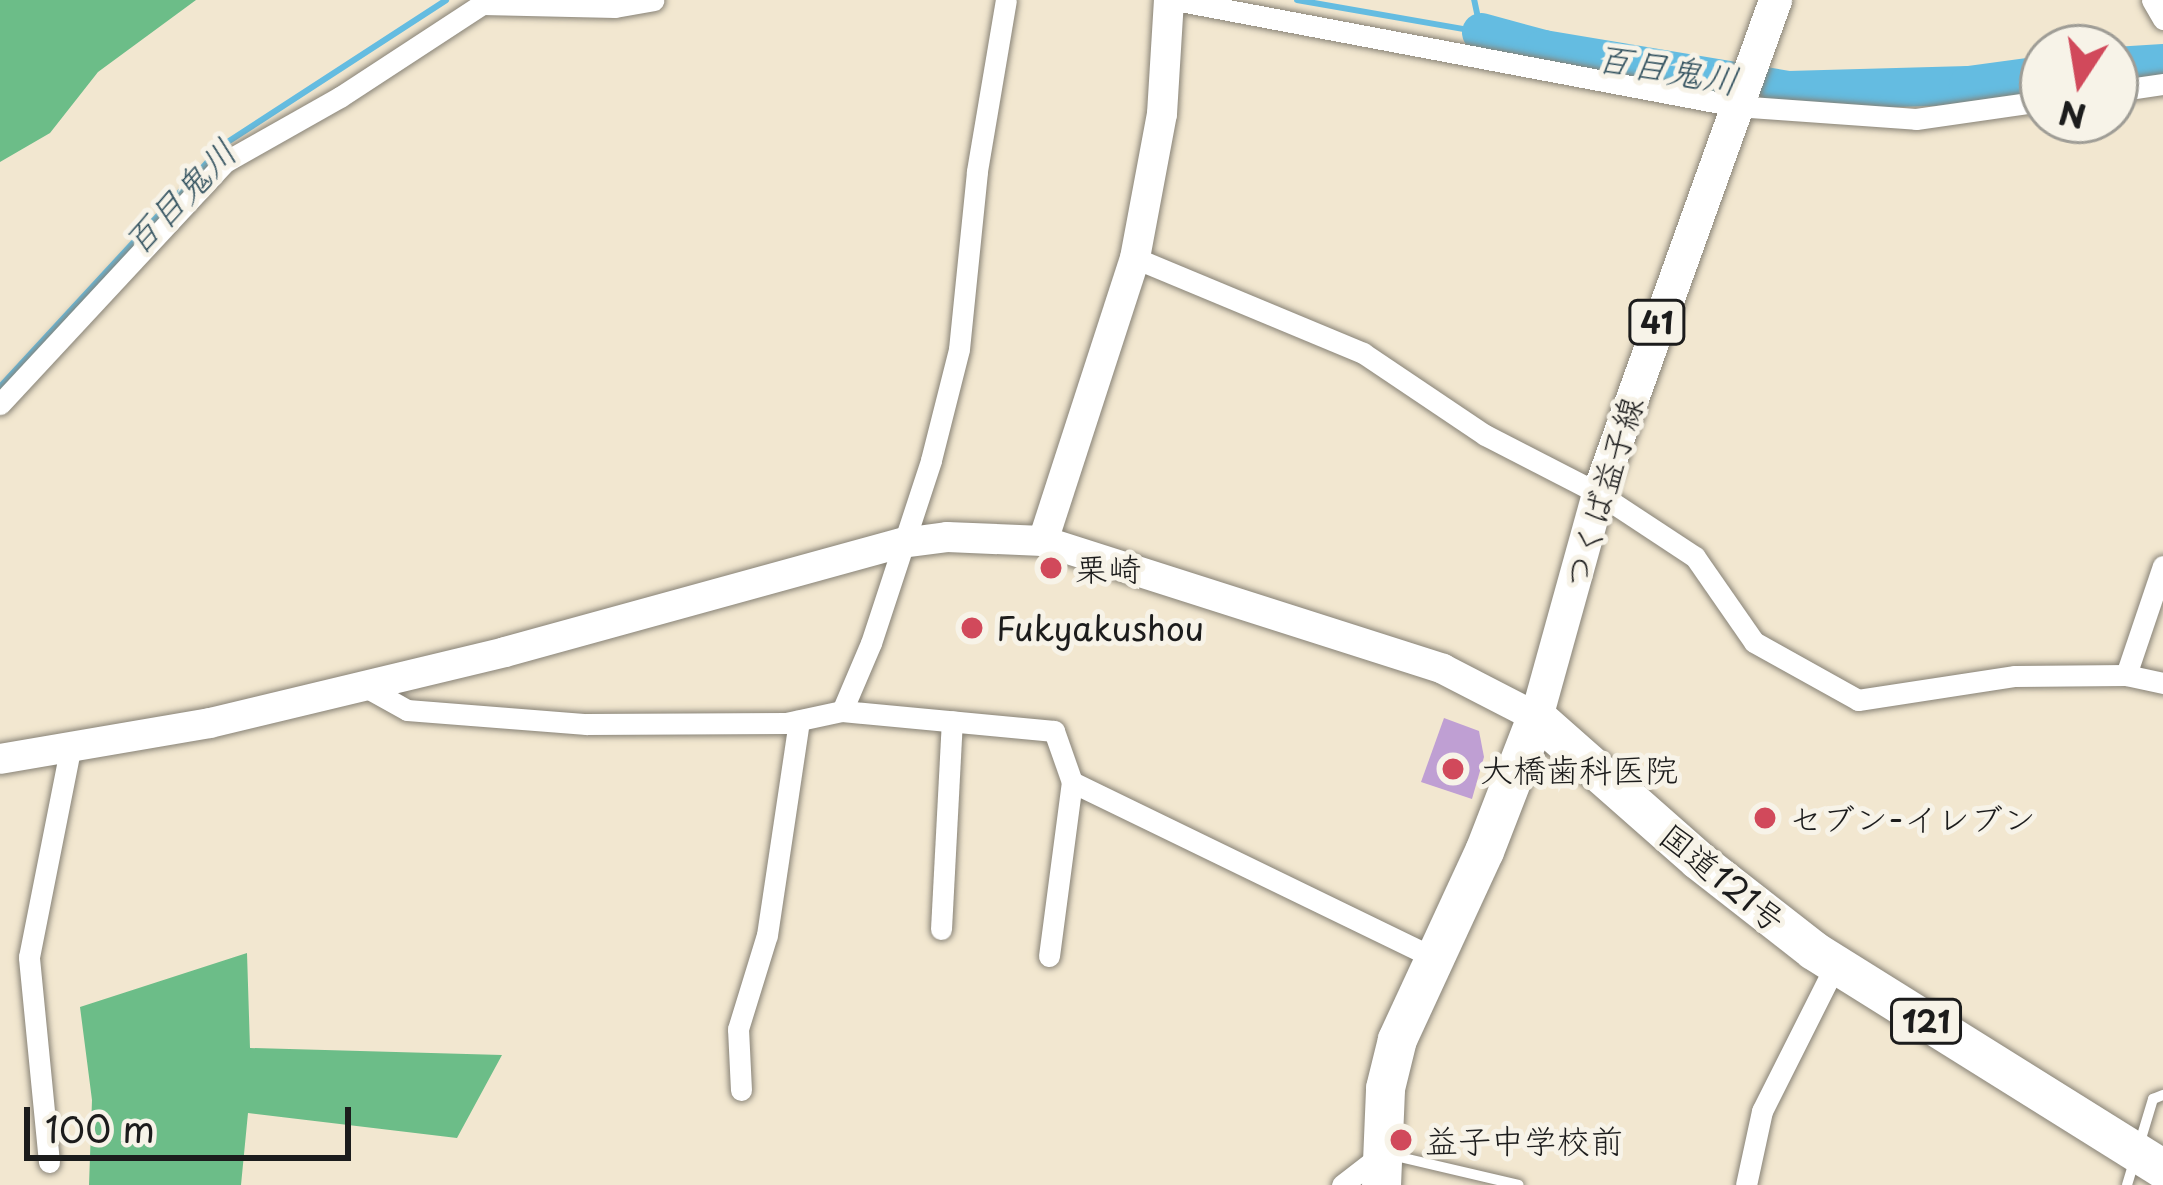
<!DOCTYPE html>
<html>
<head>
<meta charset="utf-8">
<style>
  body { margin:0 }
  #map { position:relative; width:2163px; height:1185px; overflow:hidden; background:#f2e7d0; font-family:"Playpen Sans","Klee One",sans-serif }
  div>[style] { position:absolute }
  .forest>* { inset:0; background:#6cbd88 }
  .stream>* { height:6px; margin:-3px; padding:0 3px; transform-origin:3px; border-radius:3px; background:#64bce1 }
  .river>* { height:39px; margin:-19.5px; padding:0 19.5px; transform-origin:19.5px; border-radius:19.5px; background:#64bce1 }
  .building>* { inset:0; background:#bf9fd3 }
  .roads { filter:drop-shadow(0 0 3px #878276) drop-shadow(0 0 3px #878276) }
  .lane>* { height:10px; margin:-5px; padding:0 5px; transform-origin:5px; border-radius:5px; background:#fff }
  .street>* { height:21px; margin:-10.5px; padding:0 10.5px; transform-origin:10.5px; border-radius:10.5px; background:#fff }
  .secondary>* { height:30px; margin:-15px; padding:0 15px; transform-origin:15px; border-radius:15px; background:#fff }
  .primary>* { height:33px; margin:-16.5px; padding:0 16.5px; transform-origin:16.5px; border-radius:16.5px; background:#fff }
  .highway>* { height:39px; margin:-19.5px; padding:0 19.5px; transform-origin:19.5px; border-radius:19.5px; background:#fff }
  .dots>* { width:33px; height:33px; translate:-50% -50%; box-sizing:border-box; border:6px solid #f7f3e8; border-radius:50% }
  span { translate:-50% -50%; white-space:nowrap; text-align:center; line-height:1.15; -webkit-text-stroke:10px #f7f3e8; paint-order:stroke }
  .shield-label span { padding:3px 9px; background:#f7f3e8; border:3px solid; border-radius:9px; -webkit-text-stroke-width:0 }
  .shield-label { font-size:30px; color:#1c1c1c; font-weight:700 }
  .street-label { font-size:33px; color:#1c1c1c }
  .poi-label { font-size:33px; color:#1c1c1c }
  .left { translate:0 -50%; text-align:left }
  .water-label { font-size:36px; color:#355461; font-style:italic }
  .north { position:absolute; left:2019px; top:24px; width:120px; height:120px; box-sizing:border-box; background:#f7f3e8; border:3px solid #9f9d96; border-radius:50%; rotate:192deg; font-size:33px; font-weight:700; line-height:48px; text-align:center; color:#1c1c1c }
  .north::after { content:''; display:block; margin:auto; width:42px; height:54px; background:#d1495b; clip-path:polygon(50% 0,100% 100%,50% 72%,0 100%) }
  .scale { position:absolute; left:24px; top:1107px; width:327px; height:54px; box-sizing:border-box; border:6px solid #1c1c1c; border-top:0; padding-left:15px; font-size:36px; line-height:42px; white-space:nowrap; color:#1c1c1c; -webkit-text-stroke:9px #f7f3e8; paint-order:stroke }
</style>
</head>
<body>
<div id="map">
  <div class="forest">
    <i style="clip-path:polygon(0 0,196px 0,98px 72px,50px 133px,0 162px)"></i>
    <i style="clip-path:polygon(247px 953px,250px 1048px,502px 1055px,457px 1138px,248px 1113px,241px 1185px,89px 1185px,92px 1100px,80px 1007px)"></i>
  </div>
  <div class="stream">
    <i style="left:1297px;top:0;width:187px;rotate:9.9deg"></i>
    <i style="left:1481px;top:32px;width:33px;rotate:-102deg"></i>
    <i style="left:0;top:387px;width:329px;rotate:-47.3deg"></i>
    <i style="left:223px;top:145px;width:266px;rotate:-33deg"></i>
  </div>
  <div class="river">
    <i style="left:1481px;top:32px;width:64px;rotate:15.3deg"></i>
    <i style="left:1543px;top:49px;width:248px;rotate:9.5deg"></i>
    <i style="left:1788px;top:90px;width:180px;rotate:-1.6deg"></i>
    <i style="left:1968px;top:85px;width:76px;rotate:-7.6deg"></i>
    <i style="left:2115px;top:66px;width:48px;rotate:-3.6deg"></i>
  </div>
  <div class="building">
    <i style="clip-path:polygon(1444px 718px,1479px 731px,1484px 757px,1472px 799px,1421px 782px)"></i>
  </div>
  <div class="roads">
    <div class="lane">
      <i style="left:1391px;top:1155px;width:131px;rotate:13.2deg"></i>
      <i style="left:2127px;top:1185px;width:90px;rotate:-73.2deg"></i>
      <i style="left:2153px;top:1099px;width:11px;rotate:-22deg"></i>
    </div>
    <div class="street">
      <i style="left:1175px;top:0;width:571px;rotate:10.7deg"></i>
      <i style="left:1736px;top:106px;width:180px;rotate:4.1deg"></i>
      <i style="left:1916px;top:119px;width:128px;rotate:-8.1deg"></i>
      <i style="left:2152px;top:0;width:22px;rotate:60deg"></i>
      <i style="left:2115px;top:91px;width:49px;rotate:-8.3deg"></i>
      <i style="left:1135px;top:258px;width:247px;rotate:22.6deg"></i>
      <i style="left:1363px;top:353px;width:147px;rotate:33.9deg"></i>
      <i style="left:1485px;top:435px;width:127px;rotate:27.2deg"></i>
      <i style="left:1598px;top:493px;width:116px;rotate:33.4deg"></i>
      <i style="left:1695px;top:557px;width:103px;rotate:55.2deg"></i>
      <i style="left:1754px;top:642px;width:119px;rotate:29.1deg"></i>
      <i style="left:1858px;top:700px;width:159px;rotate:-8.7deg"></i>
      <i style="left:2015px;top:676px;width:111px;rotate:-0.5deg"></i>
      <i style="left:2126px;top:675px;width:38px;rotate:12deg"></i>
      <i style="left:0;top:404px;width:330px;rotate:-47.1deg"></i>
      <i style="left:225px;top:162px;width:132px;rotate:-29.5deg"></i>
      <i style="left:340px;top:97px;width:170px;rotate:-33.2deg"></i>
      <i style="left:482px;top:4px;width:133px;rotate:1.3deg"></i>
      <i style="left:615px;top:7px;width:39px;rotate:-10deg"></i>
      <i style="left:2126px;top:675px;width:115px;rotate:-71.3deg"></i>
      <i style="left:364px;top:686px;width:49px;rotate:29.2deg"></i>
      <i style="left:407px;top:710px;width:180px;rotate:4.5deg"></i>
      <i style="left:586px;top:724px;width:200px;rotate:-0.3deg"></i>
      <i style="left:786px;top:723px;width:57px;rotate:-12.1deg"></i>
      <i style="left:842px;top:711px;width:213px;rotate:5.4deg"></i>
      <i style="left:1054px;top:731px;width:54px;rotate:70.6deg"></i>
      <i style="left:1072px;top:782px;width:405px;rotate:25.9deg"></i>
      <i style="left:842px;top:711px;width:74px;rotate:-66.9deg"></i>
      <i style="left:871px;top:643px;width:193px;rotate:-71.8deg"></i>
      <i style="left:931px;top:460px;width:114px;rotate:-75.8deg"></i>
      <i style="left:959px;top:349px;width:179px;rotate:-84.2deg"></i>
      <i style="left:977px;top:171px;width:173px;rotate:-80.4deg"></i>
      <i style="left:941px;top:929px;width:208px;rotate:-87deg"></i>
      <i style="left:1049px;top:956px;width:176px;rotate:-82.5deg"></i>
      <i style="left:741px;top:1090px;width:61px;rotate:-92.8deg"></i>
      <i style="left:738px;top:1029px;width:98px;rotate:-72.9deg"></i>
      <i style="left:767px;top:935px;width:217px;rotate:-81.5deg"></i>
      <i style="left:49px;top:1162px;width:206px;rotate:-95.6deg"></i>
      <i style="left:29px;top:957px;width:212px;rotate:-78.8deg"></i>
      <i style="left:1342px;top:1185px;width:49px;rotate:-37.6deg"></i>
      <i style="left:1746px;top:1185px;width:76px;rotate:-77.8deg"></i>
      <i style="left:1762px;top:1111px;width:165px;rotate:-63.3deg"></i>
    </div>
    <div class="secondary">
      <i style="left:1043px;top:541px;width:298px;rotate:-72deg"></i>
      <i style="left:1135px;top:258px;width:147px;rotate:-79.4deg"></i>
      <i style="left:1162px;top:114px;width:114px;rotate:-86.5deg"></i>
      <i style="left:0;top:759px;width:213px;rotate:-9.7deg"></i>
      <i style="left:210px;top:723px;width:303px;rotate:-13.5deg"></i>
      <i style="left:505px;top:652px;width:412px;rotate:-15.4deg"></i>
      <i style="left:902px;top:543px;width:45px;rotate:-7.6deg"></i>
      <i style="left:947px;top:537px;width:96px;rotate:2.4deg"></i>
      <i style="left:1043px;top:541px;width:420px;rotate:17.7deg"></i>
      <i style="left:1443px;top:669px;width:105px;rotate:27.3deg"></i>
    </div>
    <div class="primary">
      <i style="left:1536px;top:717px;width:232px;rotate:-74.5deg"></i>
      <i style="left:1598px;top:493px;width:524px;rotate:-70.25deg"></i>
    </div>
    <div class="highway">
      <i style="left:1381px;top:1185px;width:97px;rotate:-87.6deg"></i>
      <i style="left:1385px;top:1088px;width:50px;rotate:-76.2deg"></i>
      <i style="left:1397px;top:1039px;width:207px;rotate:-65.2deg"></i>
      <i style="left:1484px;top:851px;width:144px;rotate:-68.8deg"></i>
      <i style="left:1536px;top:717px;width:216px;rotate:41.4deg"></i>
      <i style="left:1698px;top:860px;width:146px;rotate:38deg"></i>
      <i style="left:1813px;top:950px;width:413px;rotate:32deg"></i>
    </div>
  </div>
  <div class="dots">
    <i style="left:1051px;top:568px;background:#d1495b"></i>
    <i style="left:972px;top:628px;background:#d1495b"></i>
    <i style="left:1453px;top:769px;background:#d1495b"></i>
    <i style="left:1765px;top:818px;background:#d1495b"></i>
    <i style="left:1401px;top:1140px;background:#d1495b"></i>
  </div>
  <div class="shield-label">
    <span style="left:1657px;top:322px">41</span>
    <span style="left:1926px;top:1021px">121</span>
  </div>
  <div class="street-label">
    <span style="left:1602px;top:492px;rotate:-73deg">つくば益子線</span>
    <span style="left:1723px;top:877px;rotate:39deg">国道121号</span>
  </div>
  <div class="poi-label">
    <span class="left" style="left:1075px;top:568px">栗崎</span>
    <span class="left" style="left:996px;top:628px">Fukyakushou</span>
    <span class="left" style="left:1480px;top:769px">大橋歯科医院</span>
    <span class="left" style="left:1789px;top:818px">セブン-イレブン</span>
    <span class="left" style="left:1425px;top:1140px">益子中学校前</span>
  </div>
  <div class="water-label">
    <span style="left:1668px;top:68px;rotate:10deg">百目鬼川</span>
    <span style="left:179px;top:196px;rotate:-46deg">百目鬼川</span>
  </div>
  <div class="north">N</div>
  <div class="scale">100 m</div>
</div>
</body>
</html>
